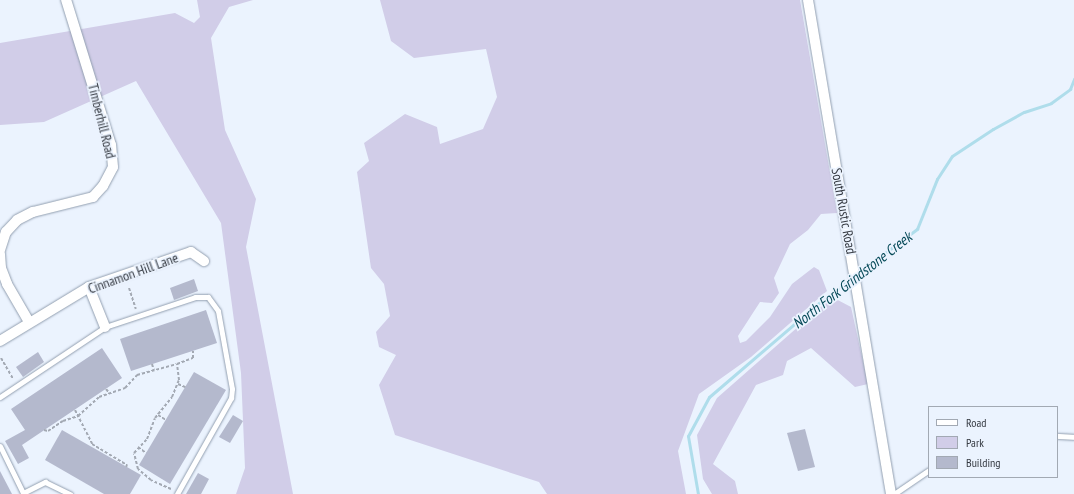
<!DOCTYPE html>
<html>
<head>
<meta charset="utf-8">
<style>
	body { margin:0 }
	#map { position:relative; width:1074px; height:494px; overflow:hidden; background:#ebf3fe; font-family:"PT Sans Narrow",sans-serif }
	div>[style] { position:absolute }
	.green>* { inset:0; background:#d1cde8 }
	.stream>* { height:3px; margin:-1.5px; padding:0 1.5px; transform-origin:1.5px; border-radius:1.5px; background:#afddeb }
	.building>* { inset:0; background:#b4b9cd }
	.path>* { height:2px; margin-top:-1px; transform-origin:0; background:repeating-linear-gradient(90deg,#a3a9b3 0 3px,transparent 0 5px) }
	.roads { filter:drop-shadow(0 0 1px #929fb0) drop-shadow(0 0 1px #929fb0) }
	.service>* { height:5px; margin:-2.5px; padding:0 2.5px; transform-origin:2.5px; border-radius:2.5px; background:#fff }
	.minor>* { height:10px; margin:-5px; padding:0 5px; transform-origin:5px; border-radius:5px; background:#fff }
	span { translate:-50% -50%; white-space:nowrap; text-align:center; line-height:1.15; -webkit-text-stroke:3.5px #ebf3fe; paint-order:stroke }
	.street-label { font-size:14px; color:#353a42 }
	.water-label { font-size:15px; color:#054958; font-style:italic }
	.legend { position:absolute; left:928px; top:406px; width:130px; height:72px; box-sizing:border-box; background:#ebf3fe; border:1px solid #a2a9b3; margin:0; padding:5px 7px; list-style:none; font-size:12px; color:#353a42 }
	.legend li { display:flex; align-items:center; gap:8px; height:20px }
	.legend b { width:20px; border:1px solid #a2a9b3 }
</style>
</head>
<body>
<div id="map">
	<div class="green">
		<i style="clip-path:polygon(197px 0,253px 0,229px 7px,211px 38px,225px 130px,256px 199px,246px 247px,293px 494px,236px 494px,245px 468px,241px 373px,221px 223px,136px 81px,44px 122px,0 125px,0 43px,175px 13px,194px 23px,200px 17px)"></i>
		<i style="clip-path:polygon(380px 0,800px 0,837px 213px,821px 214px,808px 230px,790px 244px,774px 278px,779px 293px,772px 303px,760px 302px,738px 336px,740px 343px,746px 341px,770px 317px,792px 284px,814px 267px,819px 270px,827px 291px,751px 357px,699px 394px,678px 451px,686px 494px,547px 494px,539px 482px,395px 435px,379px 385px,396px 355px,379px 347px,376px 332px,390px 316px,384px 284px,371px 268px,357px 172px,369px 161px,364px 143px,405px 114px,437px 127px,440px 144px,483px 129px,497px 97px,486px 49px,414px 58px,391px 41px)"></i>
		<i style="clip-path:polygon(832px 297px,851px 307px,868px 384px,855px 387px,811px 348px,787px 361px,783px 375px,756px 385px,713px 464px,735px 481px,738px 494px,712px 494px,703px 479px,697px 435px,717px 398px)"></i>
	</div>
	<div class="stream">
		<i style="left:698px;top:494px;width:59px;rotate:-99.8deg"></i>
		<i style="left:688px;top:436px;width:44px;rotate:-61.7deg"></i>
		<i style="left:709px;top:397px;width:149px;rotate:-40.6deg"></i>
		<i style="left:822px;top:300px;width:119px;rotate:-36.8deg"></i>
		<i style="left:917px;top:229px;width:54px;rotate:-68.2deg"></i>
		<i style="left:937px;top:179px;width:27px;rotate:-57deg"></i>
		<i style="left:952px;top:156px;width:49px;rotate:-33.4deg"></i>
		<i style="left:993px;top:129px;width:35px;rotate:-29deg"></i>
		<i style="left:1024px;top:112px;width:28px;rotate:-18deg"></i>
		<i style="left:1051px;top:103px;width:24px;rotate:-36deg"></i>
		<i style="left:1070px;top:89px;width:11px;rotate:-68deg"></i>
	</div>
	<div class="building">
		<i style="clip-path:polygon(194px 279px,198px 291px,174px 300px,170px 288px)"></i>
		<i style="clip-path:polygon(206px 310px,217px 343px,131px 371px,120px 339px)"></i>
		<i style="clip-path:polygon(102px 348px,122px 378px,22px 445px,29px 458px,18px 464px,5px 441px,25px 430px,11px 409px)"></i>
		<i style="clip-path:polygon(38px 352px,44px 362px,23px 377px,16px 367px)"></i>
		<i style="clip-path:polygon(194px 372px,226px 390px,170px 484px,139px 465px)"></i>
		<i style="clip-path:polygon(233px 415px,243px 421px,230px 443px,219px 437px)"></i>
		<i style="clip-path:polygon(805px 429px,815px 467px,798px 471px,787px 433px)"></i>
		<i style="clip-path:polygon(62px 430px,141px 475px,130px 494px,104px 494px,45px 460px)"></i>
		<i style="clip-path:polygon(0 471px,12px 494px,0 494px)"></i>
		<i style="clip-path:polygon(198px 473px,209px 479px,201px 494px,186px 494px)"></i>
	</div>
	<div class="path">
		<i style="left:129px;top:288px;width:22px;rotate:72deg"></i>
		<i style="left:1px;top:358px;width:24px;rotate:60deg"></i>
		<i style="left:152px;top:364px;width:7px;rotate:74deg"></i>
		<i style="left:178px;top:384px;width:8px;rotate:23deg"></i>
		<i style="left:106px;top:389px;width:6px;rotate:51deg"></i>
		<i style="left:75px;top:410px;width:38px;rotate:63deg"></i>
		<i style="left:92px;top:444px;width:41px;rotate:31deg"></i>
		<i style="left:127px;top:465px;width:2px;rotate:117deg"></i>
		<i style="left:158px;top:415px;width:9px;rotate:32deg"></i>
		<i style="left:44px;top:430px;width:4px;rotate:14deg"></i>
		<i style="left:48px;top:431px;width:18px;rotate:-34deg"></i>
		<i style="left:63px;top:421px;width:16px;rotate:-18deg"></i>
		<i style="left:78px;top:416px;width:28px;rotate:-42deg"></i>
		<i style="left:99px;top:397px;width:28px;rotate:-19deg"></i>
		<i style="left:125px;top:388px;width:18px;rotate:-47deg"></i>
		<i style="left:137px;top:375px;width:41px;rotate:-15.4deg"></i>
		<i style="left:138px;top:447px;width:10px;rotate:37deg"></i>
		<i style="left:171px;top:489px;width:22px;rotate:-156deg"></i>
		<i style="left:151px;top:480px;width:17px;rotate:-140deg"></i>
		<i style="left:138px;top:469px;width:16px;rotate:-104deg"></i>
		<i style="left:134px;top:453px;width:19px;rotate:-47deg"></i>
		<i style="left:147px;top:439px;width:22px;rotate:-69deg"></i>
		<i style="left:155px;top:418px;width:27px;rotate:-51deg"></i>
		<i style="left:172px;top:397px;width:18px;rotate:-68deg"></i>
		<i style="left:179px;top:380px;width:16px;rotate:-97deg"></i>
		<i style="left:177px;top:364px;width:17px;rotate:-21deg"></i>
		<i style="left:193px;top:358px;width:7px;rotate:-90deg"></i>
	</div>
	<div class="roads">
		<div class="service">
			<i style="left:0;top:397px;width:126px;rotate:-33.7deg"></i>
			<i style="left:105px;top:327px;width:95px;rotate:-18.4deg"></i>
			<i style="left:195px;top:297px;width:13px"></i>
			<i style="left:208px;top:297px;width:17px;rotate:54deg"></i>
			<i style="left:218px;top:311px;width:79px;rotate:79.8deg"></i>
			<i style="left:232px;top:389px;width:9px;rotate:96deg"></i>
			<i style="left:231px;top:398px;width:110px;rotate:119.4deg"></i>
			<i style="left:1057px;top:436px;width:17px;rotate:3deg"></i>
			<i style="left:0;top:446px;width:52px;rotate:63.9deg"></i>
			<i style="left:23px;top:493px;width:25px;rotate:-27deg"></i>
			<i style="left:45px;top:482px;width:28px;rotate:26deg"></i>
			<i style="left:894px;top:494px;width:42px;rotate:-34.4deg"></i>
		</div>
		<div class="minor">
			<i style="left:808px;top:0;width:501px;rotate:80.46deg"></i>
			<i style="left:0;top:250px;width:19px;rotate:-72deg"></i>
			<i style="left:6px;top:232px;width:16px;rotate:-47deg"></i>
			<i style="left:17px;top:220px;width:18px;rotate:-27deg"></i>
			<i style="left:33px;top:212px;width:62px;rotate:-14deg"></i>
			<i style="left:93px;top:197px;width:15px;rotate:-48deg"></i>
			<i style="left:103px;top:186px;width:21px;rotate:-62deg"></i>
			<i style="left:113px;top:167px;width:22px;rotate:-95deg"></i>
			<i style="left:111px;top:145px;width:152px;rotate:-107.2deg"></i>
			<i style="left:0;top:254px;width:14px;rotate:86deg"></i>
			<i style="left:1px;top:268px;width:17px;rotate:69deg"></i>
			<i style="left:7px;top:284px;width:44px;rotate:59.9deg"></i>
			<i style="left:89px;top:287px;width:43px;rotate:68.2deg"></i>
			<i style="left:0;top:341px;width:104px;rotate:-31.2deg"></i>
			<i style="left:89px;top:287px;width:108px;rotate:-18.9deg"></i>
			<i style="left:191px;top:252px;width:16px;rotate:35deg"></i>
		</div>
	</div>
	<div class="street-label">
		<span style="left:102px;top:121px;rotate:76deg">Timberhill Road</span>
		<span style="left:844px;top:211px;rotate:80deg">South Rustic Road</span>
		<span style="left:133px;top:273px;rotate:-20deg">Cinnamon Hill Lane</span>
	</div>
	<div class="water-label">
		<span style="left:852px;top:280px;rotate:-38deg">North Fork Grindstone Creek</span>
	</div>
	<ul class="legend">
	<li><b style="height:5px;background:#fff"></b>Road</li>
	<li><b style="height:11px;background:#d1cde8"></b>Park</li>
	<li><b style="height:11px;background:#b4b9cd"></b>Building</li>
	</ul>
</div>
</body>
</html>
